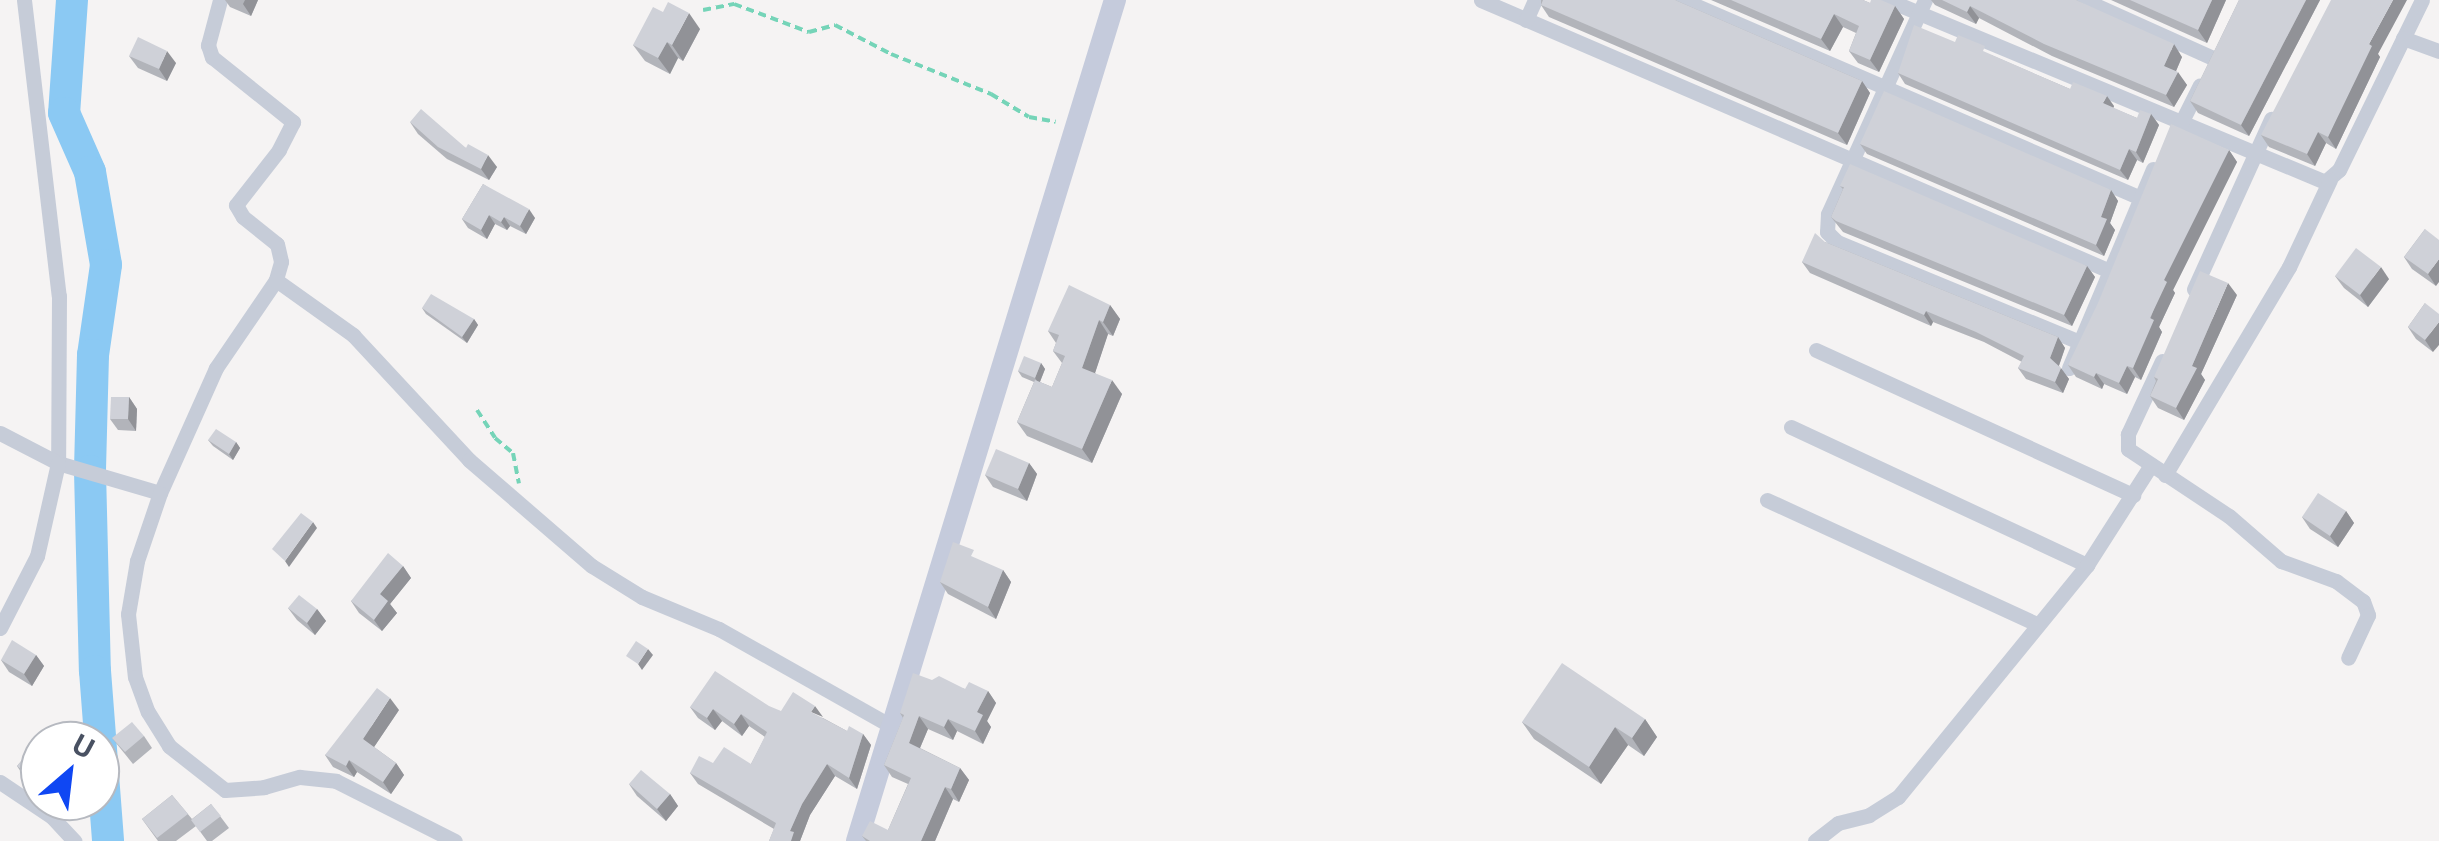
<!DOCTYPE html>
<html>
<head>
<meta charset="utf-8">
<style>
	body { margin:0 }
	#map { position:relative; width:2439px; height:841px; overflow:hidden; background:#f5f3f3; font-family:"Public Sans",sans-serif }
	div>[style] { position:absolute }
	.river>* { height:32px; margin:-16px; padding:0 16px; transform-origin:16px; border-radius:16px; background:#8bc9f3 }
	.path>* { height:4px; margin-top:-2px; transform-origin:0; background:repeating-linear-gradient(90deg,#75d4b8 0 8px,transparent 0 13px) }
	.street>* { height:15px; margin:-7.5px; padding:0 7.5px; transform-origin:7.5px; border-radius:7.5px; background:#c6ccd8 }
	.secondary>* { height:22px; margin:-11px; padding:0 11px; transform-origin:11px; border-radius:11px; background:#c5cbdc }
	.wall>* { inset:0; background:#b2b4ba }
	.shaded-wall>* { inset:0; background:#919297 }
	.building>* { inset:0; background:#cfd1d8 }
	span { translate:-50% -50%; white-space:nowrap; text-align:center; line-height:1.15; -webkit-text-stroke:10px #fff; paint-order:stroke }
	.north { position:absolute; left:20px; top:721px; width:100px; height:100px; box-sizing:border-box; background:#fff; border:2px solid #b6b9c0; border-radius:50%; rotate:28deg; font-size:28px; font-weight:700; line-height:40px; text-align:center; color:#495162 }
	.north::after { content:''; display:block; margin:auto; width:35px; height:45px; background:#0f47f3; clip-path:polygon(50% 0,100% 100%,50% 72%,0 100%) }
</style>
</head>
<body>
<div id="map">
	<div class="river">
		<i style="left:72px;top:0;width:113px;rotate:94deg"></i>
		<i style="left:64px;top:113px;width:64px;rotate:66.2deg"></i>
		<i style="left:90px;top:172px;width:94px;rotate:80.2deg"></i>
		<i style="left:106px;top:265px;width:91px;rotate:98.2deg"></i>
		<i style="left:93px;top:355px;width:116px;rotate:91.5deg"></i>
		<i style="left:90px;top:471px;width:200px;rotate:88.6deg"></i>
		<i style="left:95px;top:671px;width:170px;rotate:85.6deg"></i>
	</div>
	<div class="path">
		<i style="left:703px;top:10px;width:32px;rotate:-11deg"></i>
		<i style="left:734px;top:4px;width:80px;rotate:20.5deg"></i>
		<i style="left:809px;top:32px;width:27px;rotate:-15deg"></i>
		<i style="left:835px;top:25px;width:63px;rotate:27.4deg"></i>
		<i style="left:891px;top:54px;width:108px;rotate:21.8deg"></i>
		<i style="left:991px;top:94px;width:44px;rotate:31.2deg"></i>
		<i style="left:1029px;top:117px;width:27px;rotate:10deg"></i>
		<i style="left:477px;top:410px;width:33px;rotate:57deg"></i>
		<i style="left:495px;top:438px;width:23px;rotate:40deg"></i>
		<i style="left:513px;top:453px;width:31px;rotate:79deg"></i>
	</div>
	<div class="street">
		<i style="left:24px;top:0;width:298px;rotate:83.3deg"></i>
		<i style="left:59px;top:296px;width:167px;rotate:90.3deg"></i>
		<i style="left:58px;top:463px;width:106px;rotate:16.4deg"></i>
		<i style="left:220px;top:0;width:47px;rotate:104.9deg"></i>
		<i style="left:208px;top:45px;width:13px;rotate:72deg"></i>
		<i style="left:212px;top:57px;width:104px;rotate:38.7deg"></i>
		<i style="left:293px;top:122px;width:31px;rotate:117deg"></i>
		<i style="left:279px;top:150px;width:70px;rotate:128deg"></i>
		<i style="left:236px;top:205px;width:14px;rotate:60deg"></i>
		<i style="left:243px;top:217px;width:43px;rotate:38.5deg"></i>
		<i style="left:277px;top:244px;width:18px;rotate:77deg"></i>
		<i style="left:281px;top:262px;width:19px;rotate:106deg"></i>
		<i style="left:276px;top:280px;width:107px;rotate:124.3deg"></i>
		<i style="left:216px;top:368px;width:137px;rotate:114.1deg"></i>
		<i style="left:160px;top:493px;width:72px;rotate:108.7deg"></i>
		<i style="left:137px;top:561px;width:54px;rotate:99.6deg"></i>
		<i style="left:128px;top:614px;width:63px;rotate:83.7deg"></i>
		<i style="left:135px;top:677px;width:37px;rotate:70deg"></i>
		<i style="left:148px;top:712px;width:40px;rotate:58deg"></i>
		<i style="left:169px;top:746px;width:71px;rotate:38.2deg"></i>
		<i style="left:225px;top:790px;width:39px;rotate:-4deg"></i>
		<i style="left:264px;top:787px;width:37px;rotate:-16deg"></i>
		<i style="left:300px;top:777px;width:36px;rotate:6deg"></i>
		<i style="left:336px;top:781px;width:133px;rotate:26.8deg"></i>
		<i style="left:1481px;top:0;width:685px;rotate:23.31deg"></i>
		<i style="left:1683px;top:0;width:499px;rotate:23.4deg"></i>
		<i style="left:1888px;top:0;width:473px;rotate:22.6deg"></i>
		<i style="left:2325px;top:182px;width:18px;rotate:-41deg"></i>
		<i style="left:2339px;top:170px;width:189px;rotate:-64deg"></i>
		<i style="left:1925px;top:0;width:235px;rotate:114.4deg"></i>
		<i style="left:1828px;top:214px;width:18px;rotate:93deg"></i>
		<i style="left:1827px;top:232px;width:14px;rotate:45deg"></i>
		<i style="left:1837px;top:242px;width:263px;rotate:22.4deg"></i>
		<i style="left:2084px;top:0;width:141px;rotate:24.2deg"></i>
		<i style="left:1526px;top:20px;width:22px;rotate:-66deg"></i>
		<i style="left:2403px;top:38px;width:38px;rotate:20deg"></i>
		<i style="left:2181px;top:123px;width:42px;rotate:-63.4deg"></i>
		<i style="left:276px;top:280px;width:95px;rotate:35.5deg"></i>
		<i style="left:353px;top:335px;width:171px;rotate:47.1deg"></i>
		<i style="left:469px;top:460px;width:162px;rotate:40.8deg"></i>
		<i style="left:592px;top:566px;width:59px;rotate:31.8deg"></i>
		<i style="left:642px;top:597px;width:83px;rotate:22.6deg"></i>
		<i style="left:719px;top:629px;width:197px;rotate:29.4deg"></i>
		<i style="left:2194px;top:289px;width:187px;rotate:-65.6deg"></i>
		<i style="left:1816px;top:350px;width:349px;rotate:24.6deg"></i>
		<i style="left:2162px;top:361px;width:81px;rotate:115deg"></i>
		<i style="left:2128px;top:434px;width:15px;rotate:90deg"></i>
		<i style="left:2128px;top:449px;width:121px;rotate:33.6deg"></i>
		<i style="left:2229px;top:516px;width:69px;rotate:40.9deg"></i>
		<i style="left:2281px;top:561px;width:59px;rotate:20deg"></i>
		<i style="left:2336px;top:581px;width:34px;rotate:37deg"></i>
		<i style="left:2363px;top:601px;width:15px;rotate:70deg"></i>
		<i style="left:2368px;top:615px;width:47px;rotate:114.9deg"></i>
		<i style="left:2069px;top:368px;width:216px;rotate:-67.1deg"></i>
		<i style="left:1791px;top:427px;width:327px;rotate:25deg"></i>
		<i style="left:0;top:433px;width:65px;rotate:27.3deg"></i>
		<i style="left:58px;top:463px;width:95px;rotate:102.7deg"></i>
		<i style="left:37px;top:556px;width:81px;rotate:117.2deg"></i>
		<i style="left:2165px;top:475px;width:242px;rotate:-59.2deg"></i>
		<i style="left:2289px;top:267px;width:96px;rotate:-64.8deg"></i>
		<i style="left:1767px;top:500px;width:297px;rotate:24.7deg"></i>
		<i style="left:0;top:782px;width:63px;rotate:33.9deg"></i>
		<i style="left:52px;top:817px;width:33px;rotate:47deg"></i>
		<i style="left:1815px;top:841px;width:29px;rotate:-38deg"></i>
		<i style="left:1838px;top:823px;width:32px;rotate:-14deg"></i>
		<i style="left:1869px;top:815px;width:34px;rotate:-32deg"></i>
		<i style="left:1898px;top:797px;width:299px;rotate:-50.8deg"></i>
		<i style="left:2087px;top:565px;width:119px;rotate:-57.4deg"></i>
	</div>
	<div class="secondary">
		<i style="left:857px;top:841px;width:880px;rotate:-72.95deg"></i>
	</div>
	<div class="wall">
		<i style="clip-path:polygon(225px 0,258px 0,251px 16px,230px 7px)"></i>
		<i style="clip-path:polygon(1541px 0,1675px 0,1862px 81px,1870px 93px,1847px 145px,1549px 17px,1541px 5px)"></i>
		<i style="clip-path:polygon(1711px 0,1863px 0,1870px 3px,1895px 6px,1904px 19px,1879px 72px,1858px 63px,1849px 51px,1856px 33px,1843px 27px,1830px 51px)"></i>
		<i style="clip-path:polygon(1931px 0,2076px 0,2182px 57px,2176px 71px,2187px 85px,2174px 107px,2052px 56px,1979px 18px,1976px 24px,1935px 5px)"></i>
		<i style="clip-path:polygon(2111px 0,2226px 0,2207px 43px)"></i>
		<i style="clip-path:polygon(2239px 0,2320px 0,2249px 136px,2198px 113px,2190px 101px)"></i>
		<i style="clip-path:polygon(700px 29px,683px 61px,678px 58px,670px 74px,645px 61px,633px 45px)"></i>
		<i style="clip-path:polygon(2378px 54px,2380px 57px,2336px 149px,2326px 143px,2315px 166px,2269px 147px,2261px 135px)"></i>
		<i style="clip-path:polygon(1991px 55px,2070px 89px,2114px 106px,2113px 108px,2137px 118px,2151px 114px,2159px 125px,2143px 163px,2137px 160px,2128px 180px,1905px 84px,1898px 73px)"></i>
		<i style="clip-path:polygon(129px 56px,176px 63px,167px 81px,138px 68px)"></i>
		<i style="clip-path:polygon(410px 122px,466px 148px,497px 167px,489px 180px,447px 159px,418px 134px)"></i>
		<i style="clip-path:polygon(1860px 144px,2111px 190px,2118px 201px,2110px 223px,2115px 230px,2104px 256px,1867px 154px)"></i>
		<i style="clip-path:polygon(2229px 150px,2237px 162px,2173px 290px,2175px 293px,2159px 327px,2162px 332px,2141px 380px,2135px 377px,2127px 394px,2104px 384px,2102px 389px,2076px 377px,2068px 365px)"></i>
		<i style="clip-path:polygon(483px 184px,535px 218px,526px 234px,510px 226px,507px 230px,495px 224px,487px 239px,468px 228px,462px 219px)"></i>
		<i style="clip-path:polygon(1840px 186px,2087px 266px,2095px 277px,2072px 326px,1843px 232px,1831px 217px,1843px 189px)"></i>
		<i style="clip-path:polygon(2425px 229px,2436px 286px,2412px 269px,2404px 257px)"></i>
		<i style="clip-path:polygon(1825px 242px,2058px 337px,2065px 348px,2059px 366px,2069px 379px,2063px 393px,2026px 379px,2018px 368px,2022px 362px,1984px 342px,1933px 322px,1931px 326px,1810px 273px,1802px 262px)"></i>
		<i style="clip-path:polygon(2335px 276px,2389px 279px,2368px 307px,2344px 288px)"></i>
		<i style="clip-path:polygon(2237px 295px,2201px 374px,2205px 380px,2184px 420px,2158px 408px,2150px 396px,2156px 381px,2154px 377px)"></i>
		<i style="clip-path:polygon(2425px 303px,2433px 352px,2416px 339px,2408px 327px)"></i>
		<i style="clip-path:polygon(1110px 305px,1120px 319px,1113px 336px,1108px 334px,1095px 373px,1122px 394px,1092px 463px,1027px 436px,1017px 422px,1034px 382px,1022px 377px,1018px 371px,1041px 363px,1045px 369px,1040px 382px,1052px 387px,1062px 363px,1053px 351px,1056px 343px,1048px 331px)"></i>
		<i style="clip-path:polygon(422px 308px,474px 319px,478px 325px,467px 343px,426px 314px)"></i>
		<i style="clip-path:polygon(129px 397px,137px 409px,136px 431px,118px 430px,110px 419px)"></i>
		<i style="clip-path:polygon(208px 440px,236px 442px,240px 448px,233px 460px,213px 446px)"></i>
		<i style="clip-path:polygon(1029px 463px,1037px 474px,1027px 501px,993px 487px,985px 475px)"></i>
		<i style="clip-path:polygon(2346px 511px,2354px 523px,2338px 547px,2310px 529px,2302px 517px)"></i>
		<i style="clip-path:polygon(403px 566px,411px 578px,390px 604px,397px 613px,382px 631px,359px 613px,351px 601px)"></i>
		<i style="clip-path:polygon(1003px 570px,1011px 582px,996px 619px,948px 594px,940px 582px)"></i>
		<i style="clip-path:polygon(288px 608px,317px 609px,326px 621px,315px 635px,297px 620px)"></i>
		<i style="clip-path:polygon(36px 655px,44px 666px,32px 686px,9px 672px,1px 660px)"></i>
		<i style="clip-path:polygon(932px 680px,965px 689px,988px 691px,996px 703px,987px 721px,991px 727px,983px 744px,957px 731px,953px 740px,928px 729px,920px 748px,960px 768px,969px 780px,959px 802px,953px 799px,935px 841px,866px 841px,862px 836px,888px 830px,908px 784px,892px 777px,884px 765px,903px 718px,900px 713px)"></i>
		<i style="clip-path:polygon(690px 707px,781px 711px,823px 718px,847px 731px,863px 734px,871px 745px,857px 789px,835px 776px,810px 815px,800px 841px,769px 841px,774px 829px,698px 784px,690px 773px,713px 763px,751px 764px,765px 737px,749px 726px,742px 736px,722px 721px,715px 730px,698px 718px)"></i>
		<i style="clip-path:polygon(399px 710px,374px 747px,396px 763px,404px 775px,391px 794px,357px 772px,354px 777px,333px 767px,325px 755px)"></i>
		<i style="clip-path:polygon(1645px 719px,1657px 737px,1644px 756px,1628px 745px,1601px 784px,1534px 739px,1522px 722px)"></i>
		<i style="clip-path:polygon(144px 736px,152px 748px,133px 764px,112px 738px)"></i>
		<i style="clip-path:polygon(34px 746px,39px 789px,25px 778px,17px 766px)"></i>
		<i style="clip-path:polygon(629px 784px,670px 794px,678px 806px,666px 821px,637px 796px)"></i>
		<i style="clip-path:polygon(172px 795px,192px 819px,211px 804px,229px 828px,212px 841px,207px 841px,196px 826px,176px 841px,158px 841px,142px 819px)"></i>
	</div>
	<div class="shaded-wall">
		<i style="clip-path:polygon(245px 0,258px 0,251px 16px,243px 4px)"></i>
		<i style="clip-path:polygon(2212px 0,2226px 0,2207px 43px,2198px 30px)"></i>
		<i style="clip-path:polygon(2306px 0,2320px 0,2249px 136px,2241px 125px)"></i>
		<i style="clip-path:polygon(2393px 0,2407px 0,2378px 54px,2380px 57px,2336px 149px,2328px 137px,2369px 44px)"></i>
		<i style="clip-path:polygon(1895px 6px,1904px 19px,1879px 72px,1870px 60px)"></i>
		<i style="clip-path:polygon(1970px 6px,1979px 18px,1976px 24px,1967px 12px)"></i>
		<i style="clip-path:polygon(689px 13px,700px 29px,683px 61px,672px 45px)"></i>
		<i style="clip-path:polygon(1834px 14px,1843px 27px,1830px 51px,1821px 39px)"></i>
		<i style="clip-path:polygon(667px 42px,678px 58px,670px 74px,658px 58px)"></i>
		<i style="clip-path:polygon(2174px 44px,2182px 57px,2173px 78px,2164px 66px)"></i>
		<i style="clip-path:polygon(167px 51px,176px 63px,167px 81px,159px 69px)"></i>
		<i style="clip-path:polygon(2178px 72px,2187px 85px,2174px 107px,2166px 95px)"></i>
		<i style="clip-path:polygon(1862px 81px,1870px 93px,1847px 145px,1838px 133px)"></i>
		<i style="clip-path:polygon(2107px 96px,2114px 106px,2111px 114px,2103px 103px)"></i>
		<i style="clip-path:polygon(2151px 114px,2159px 125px,2143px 163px,2136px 152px)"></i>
		<i style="clip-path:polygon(2318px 132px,2326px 143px,2315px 166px,2307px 154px)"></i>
		<i style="clip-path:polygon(2129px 149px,2137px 160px,2128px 180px,2120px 170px)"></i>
		<i style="clip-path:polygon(2229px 150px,2237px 162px,2173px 290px,2175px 293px,2159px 327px,2162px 332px,2141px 380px,2133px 368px,2164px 280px)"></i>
		<i style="clip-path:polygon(488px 155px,497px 167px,489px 180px,481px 169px)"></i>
		<i style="clip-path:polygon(2111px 190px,2118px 201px,2110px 223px,2115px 230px,2104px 256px,2096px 245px,2101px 217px)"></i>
		<i style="clip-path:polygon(529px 209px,535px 218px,526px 234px,520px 226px)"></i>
		<i style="clip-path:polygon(489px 215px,495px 224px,487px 239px,481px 230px)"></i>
		<i style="clip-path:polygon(504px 217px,510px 226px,507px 230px,501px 222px)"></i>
		<i style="clip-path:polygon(2439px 259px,2439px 282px,2436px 286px,2428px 274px)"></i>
		<i style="clip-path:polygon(2087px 266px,2095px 277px,2072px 326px,2064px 315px)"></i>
		<i style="clip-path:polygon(2381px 267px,2389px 279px,2368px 307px,2360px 295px)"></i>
		<i style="clip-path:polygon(2228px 283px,2237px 295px,2201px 374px,2205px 380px,2184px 420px,2176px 408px,2192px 366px)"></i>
		<i style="clip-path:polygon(1110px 305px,1120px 319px,1113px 336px,1103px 322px)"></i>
		<i style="clip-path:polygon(1926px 311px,1933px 322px,1931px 326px,1924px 315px)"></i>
		<i style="clip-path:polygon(474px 319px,478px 325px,467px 343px,462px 337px)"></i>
		<i style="clip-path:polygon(1099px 320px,1108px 334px,1092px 382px,1082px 368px)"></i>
		<i style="clip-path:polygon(2439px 322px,2439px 345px,2433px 352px,2425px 340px)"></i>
		<i style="clip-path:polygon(2058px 337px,2065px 348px,2058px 368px,2050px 358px)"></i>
		<i style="clip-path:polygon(1041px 363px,1045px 369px,1039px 384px,1035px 378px)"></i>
		<i style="clip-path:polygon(2127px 366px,2135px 377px,2127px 394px,2119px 383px)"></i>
		<i style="clip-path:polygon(2061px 368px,2069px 379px,2063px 393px,2055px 382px)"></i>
		<i style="clip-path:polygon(2096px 373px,2104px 384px,2102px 389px,2094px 377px)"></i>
		<i style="clip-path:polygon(1112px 380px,1122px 394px,1092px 463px,1082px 449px)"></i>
		<i style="clip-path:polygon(129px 397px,137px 409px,136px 431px,128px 419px)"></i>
		<i style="clip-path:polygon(236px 442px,240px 448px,233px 460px,229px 454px)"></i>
		<i style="clip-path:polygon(1029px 463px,1037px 474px,1027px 501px,1018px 489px)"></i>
		<i style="clip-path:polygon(2346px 511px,2354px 523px,2338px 547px,2330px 536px)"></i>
		<i style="clip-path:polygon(313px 522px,317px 528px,289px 567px,285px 561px)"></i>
		<i style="clip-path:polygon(403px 566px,411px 578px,390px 604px,397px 613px,382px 631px,374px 620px,380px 594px)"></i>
		<i style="clip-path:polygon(1003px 570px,1011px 582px,996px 619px,988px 607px)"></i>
		<i style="clip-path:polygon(317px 609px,326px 621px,315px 635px,307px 623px)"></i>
		<i style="clip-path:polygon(648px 649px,653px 655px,642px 670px,638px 664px)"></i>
		<i style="clip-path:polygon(36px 655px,44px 666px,32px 686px,24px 674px)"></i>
		<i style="clip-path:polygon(988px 691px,996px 703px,987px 721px,991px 727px,983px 744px,975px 731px,977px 712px)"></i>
		<i style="clip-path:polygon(390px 698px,399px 710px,372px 750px,363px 739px)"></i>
		<i style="clip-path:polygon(815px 706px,823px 717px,811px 712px)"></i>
		<i style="clip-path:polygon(713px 709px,722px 721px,715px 730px,707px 718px)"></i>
		<i style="clip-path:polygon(741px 714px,749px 726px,742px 736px,734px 724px)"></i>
		<i style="clip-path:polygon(919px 716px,928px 729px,917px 755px,909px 743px)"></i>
		<i style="clip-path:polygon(948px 719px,957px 731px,953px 740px,944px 727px)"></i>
		<i style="clip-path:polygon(1645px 719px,1657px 737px,1644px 756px,1632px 738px)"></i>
		<i style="clip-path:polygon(1615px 727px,1628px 745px,1601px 784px,1589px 767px)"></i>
		<i style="clip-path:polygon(863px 734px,871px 745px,857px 789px,849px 778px)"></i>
		<i style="clip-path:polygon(349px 760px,357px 772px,354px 777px,346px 766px)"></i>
		<i style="clip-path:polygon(396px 763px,404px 775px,391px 794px,383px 782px)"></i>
		<i style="clip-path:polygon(827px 764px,835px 776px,810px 815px,800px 841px,791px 841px,790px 831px,802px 804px)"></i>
		<i style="clip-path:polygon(40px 766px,40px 788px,39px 789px,31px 777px)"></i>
		<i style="clip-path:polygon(960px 768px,969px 780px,959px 802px,951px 789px)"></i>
		<i style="clip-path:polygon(945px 787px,953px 799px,935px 841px,921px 841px)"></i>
		<i style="clip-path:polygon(670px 794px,678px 806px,666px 821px,657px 809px)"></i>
	</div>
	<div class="building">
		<i style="clip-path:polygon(1543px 0,1675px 0,1862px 81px,1838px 133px,1541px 5px)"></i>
		<i style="clip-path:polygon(1731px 0,1863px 0,1870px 3px,1871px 0,1881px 0,1895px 6px,1870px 60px,1849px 51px,1859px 26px,1834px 14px,1821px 39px)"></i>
		<i style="clip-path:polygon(1942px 0,2076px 0,2174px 44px,2164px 66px,2178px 72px,2166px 95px,2044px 44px,1970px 6px,1967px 12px)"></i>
		<i style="clip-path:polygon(2130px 0,2212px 0,2198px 30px)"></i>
		<i style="clip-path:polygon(2239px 0,2306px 0,2241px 125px,2190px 101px)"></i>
		<i style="clip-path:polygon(2331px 0,2393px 0,2369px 44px,2372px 46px,2328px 137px,2318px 132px,2307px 154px,2261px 135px)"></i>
		<i style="clip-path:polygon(668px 2px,689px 13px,672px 45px,667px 42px,658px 58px,633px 45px,653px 7px,663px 12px)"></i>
		<i style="clip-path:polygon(1914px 25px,1955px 42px,1958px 35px,1985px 46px,1983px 51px,2070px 89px,2073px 82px,2107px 96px,2103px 103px,2137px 118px,2140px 110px,2151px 114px,2136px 152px,2129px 149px,2120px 170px,1898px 73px)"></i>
		<i style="clip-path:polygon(138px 37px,167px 51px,159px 69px,129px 56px)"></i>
		<i style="clip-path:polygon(1884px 91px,2111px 190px,2101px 217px,2107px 219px,2096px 245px,1860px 144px)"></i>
		<i style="clip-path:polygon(421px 109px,466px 148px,468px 144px,488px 155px,481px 169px,438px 147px,410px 122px)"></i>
		<i style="clip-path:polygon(2171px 124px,2229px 150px,2164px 280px,2167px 282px,2150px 318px,2154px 320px,2133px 368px,2127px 366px,2119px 383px,2096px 373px,2094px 377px,2068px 365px,2098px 303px)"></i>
		<i style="clip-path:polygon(1850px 164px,2087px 266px,2064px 315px,1836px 221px,1831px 217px,1844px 187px,1840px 186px)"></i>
		<i style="clip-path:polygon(483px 184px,529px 209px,520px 226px,504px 217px,501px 222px,489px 215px,481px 230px,462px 219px)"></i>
		<i style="clip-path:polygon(2425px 229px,2439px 240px,2439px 259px,2428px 274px,2404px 257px)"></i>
		<i style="clip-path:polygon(1815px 233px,1825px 242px,2058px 337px,2050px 358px,2061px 368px,2055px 382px,2018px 368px,2024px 356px,1976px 332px,1926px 311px,1924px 315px,1802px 262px)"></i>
		<i style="clip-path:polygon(2356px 248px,2381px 267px,2360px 295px,2335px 276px)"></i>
		<i style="clip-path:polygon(2200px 271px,2228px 283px,2192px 366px,2197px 368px,2176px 408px,2150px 396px,2158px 379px,2154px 377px)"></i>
		<i style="clip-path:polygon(1069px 285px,1110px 305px,1103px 322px,1099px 320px,1082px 368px,1112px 380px,1082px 449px,1017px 422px,1035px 380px,1052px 387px,1065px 356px,1053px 351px,1059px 335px,1048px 331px)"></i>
		<i style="clip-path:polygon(431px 294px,474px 319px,462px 337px,422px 308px)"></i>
		<i style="clip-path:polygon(2425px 303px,2439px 314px,2439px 322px,2425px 340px,2408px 327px)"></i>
		<i style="clip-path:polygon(1024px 356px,1041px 363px,1035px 378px,1018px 371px)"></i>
		<i style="clip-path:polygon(111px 397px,129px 397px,128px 419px,110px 419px)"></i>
		<i style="clip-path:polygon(216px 429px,236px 442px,229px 454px,208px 440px)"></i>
		<i style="clip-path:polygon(996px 449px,1029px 463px,1018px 489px,985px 475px)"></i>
		<i style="clip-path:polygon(2318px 493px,2346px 511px,2330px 536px,2302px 517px)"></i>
		<i style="clip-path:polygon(301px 513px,313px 522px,285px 561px,272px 549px)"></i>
		<i style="clip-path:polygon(953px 542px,974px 550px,971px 556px,1003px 570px,988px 607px,940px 582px)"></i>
		<i style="clip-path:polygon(388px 553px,403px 566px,380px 594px,388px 601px,374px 620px,351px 601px)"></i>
		<i style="clip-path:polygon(299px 595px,317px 609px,307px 623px,288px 608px)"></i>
		<i style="clip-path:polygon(12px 640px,36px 655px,24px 674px,1px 660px)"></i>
		<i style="clip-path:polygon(636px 641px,648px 649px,638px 664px,626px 656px)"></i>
		<i style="clip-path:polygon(1562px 663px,1645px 719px,1632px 738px,1615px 727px,1589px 767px,1522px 722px)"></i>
		<i style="clip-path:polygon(715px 671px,769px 706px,781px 711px,793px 692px,815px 706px,811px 712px,847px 731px,849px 726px,863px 734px,849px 778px,827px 764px,802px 804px,790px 831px,794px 832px,791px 841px,769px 841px,776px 823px,690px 773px,699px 756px,713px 763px,724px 747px,751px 764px,767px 732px,741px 714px,734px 724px,713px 709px,707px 718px,690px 707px)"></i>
		<i style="clip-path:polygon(913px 673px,932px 680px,939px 676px,965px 689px,969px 682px,988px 691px,977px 712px,983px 715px,975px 731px,948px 719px,944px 727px,919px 716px,909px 743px,960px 768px,951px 789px,945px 787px,921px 841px,870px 841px,862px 836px,870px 821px,888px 830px,911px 778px,884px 765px,904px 715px,900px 713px)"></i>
		<i style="clip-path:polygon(377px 688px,390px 698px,363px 739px,396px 763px,383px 782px,349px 760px,346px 766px,325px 755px)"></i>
		<i style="clip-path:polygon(132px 722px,144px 736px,125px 752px,112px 738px)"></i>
		<i style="clip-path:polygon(34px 746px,40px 751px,40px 766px,31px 777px,17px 766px)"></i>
		<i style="clip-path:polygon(641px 770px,670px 794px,657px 809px,629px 784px)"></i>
		<i style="clip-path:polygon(172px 795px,188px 814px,157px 838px,142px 819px)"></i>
		<i style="clip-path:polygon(211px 804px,221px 816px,200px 832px,191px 820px)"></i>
	</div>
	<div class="north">U</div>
</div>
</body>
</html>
